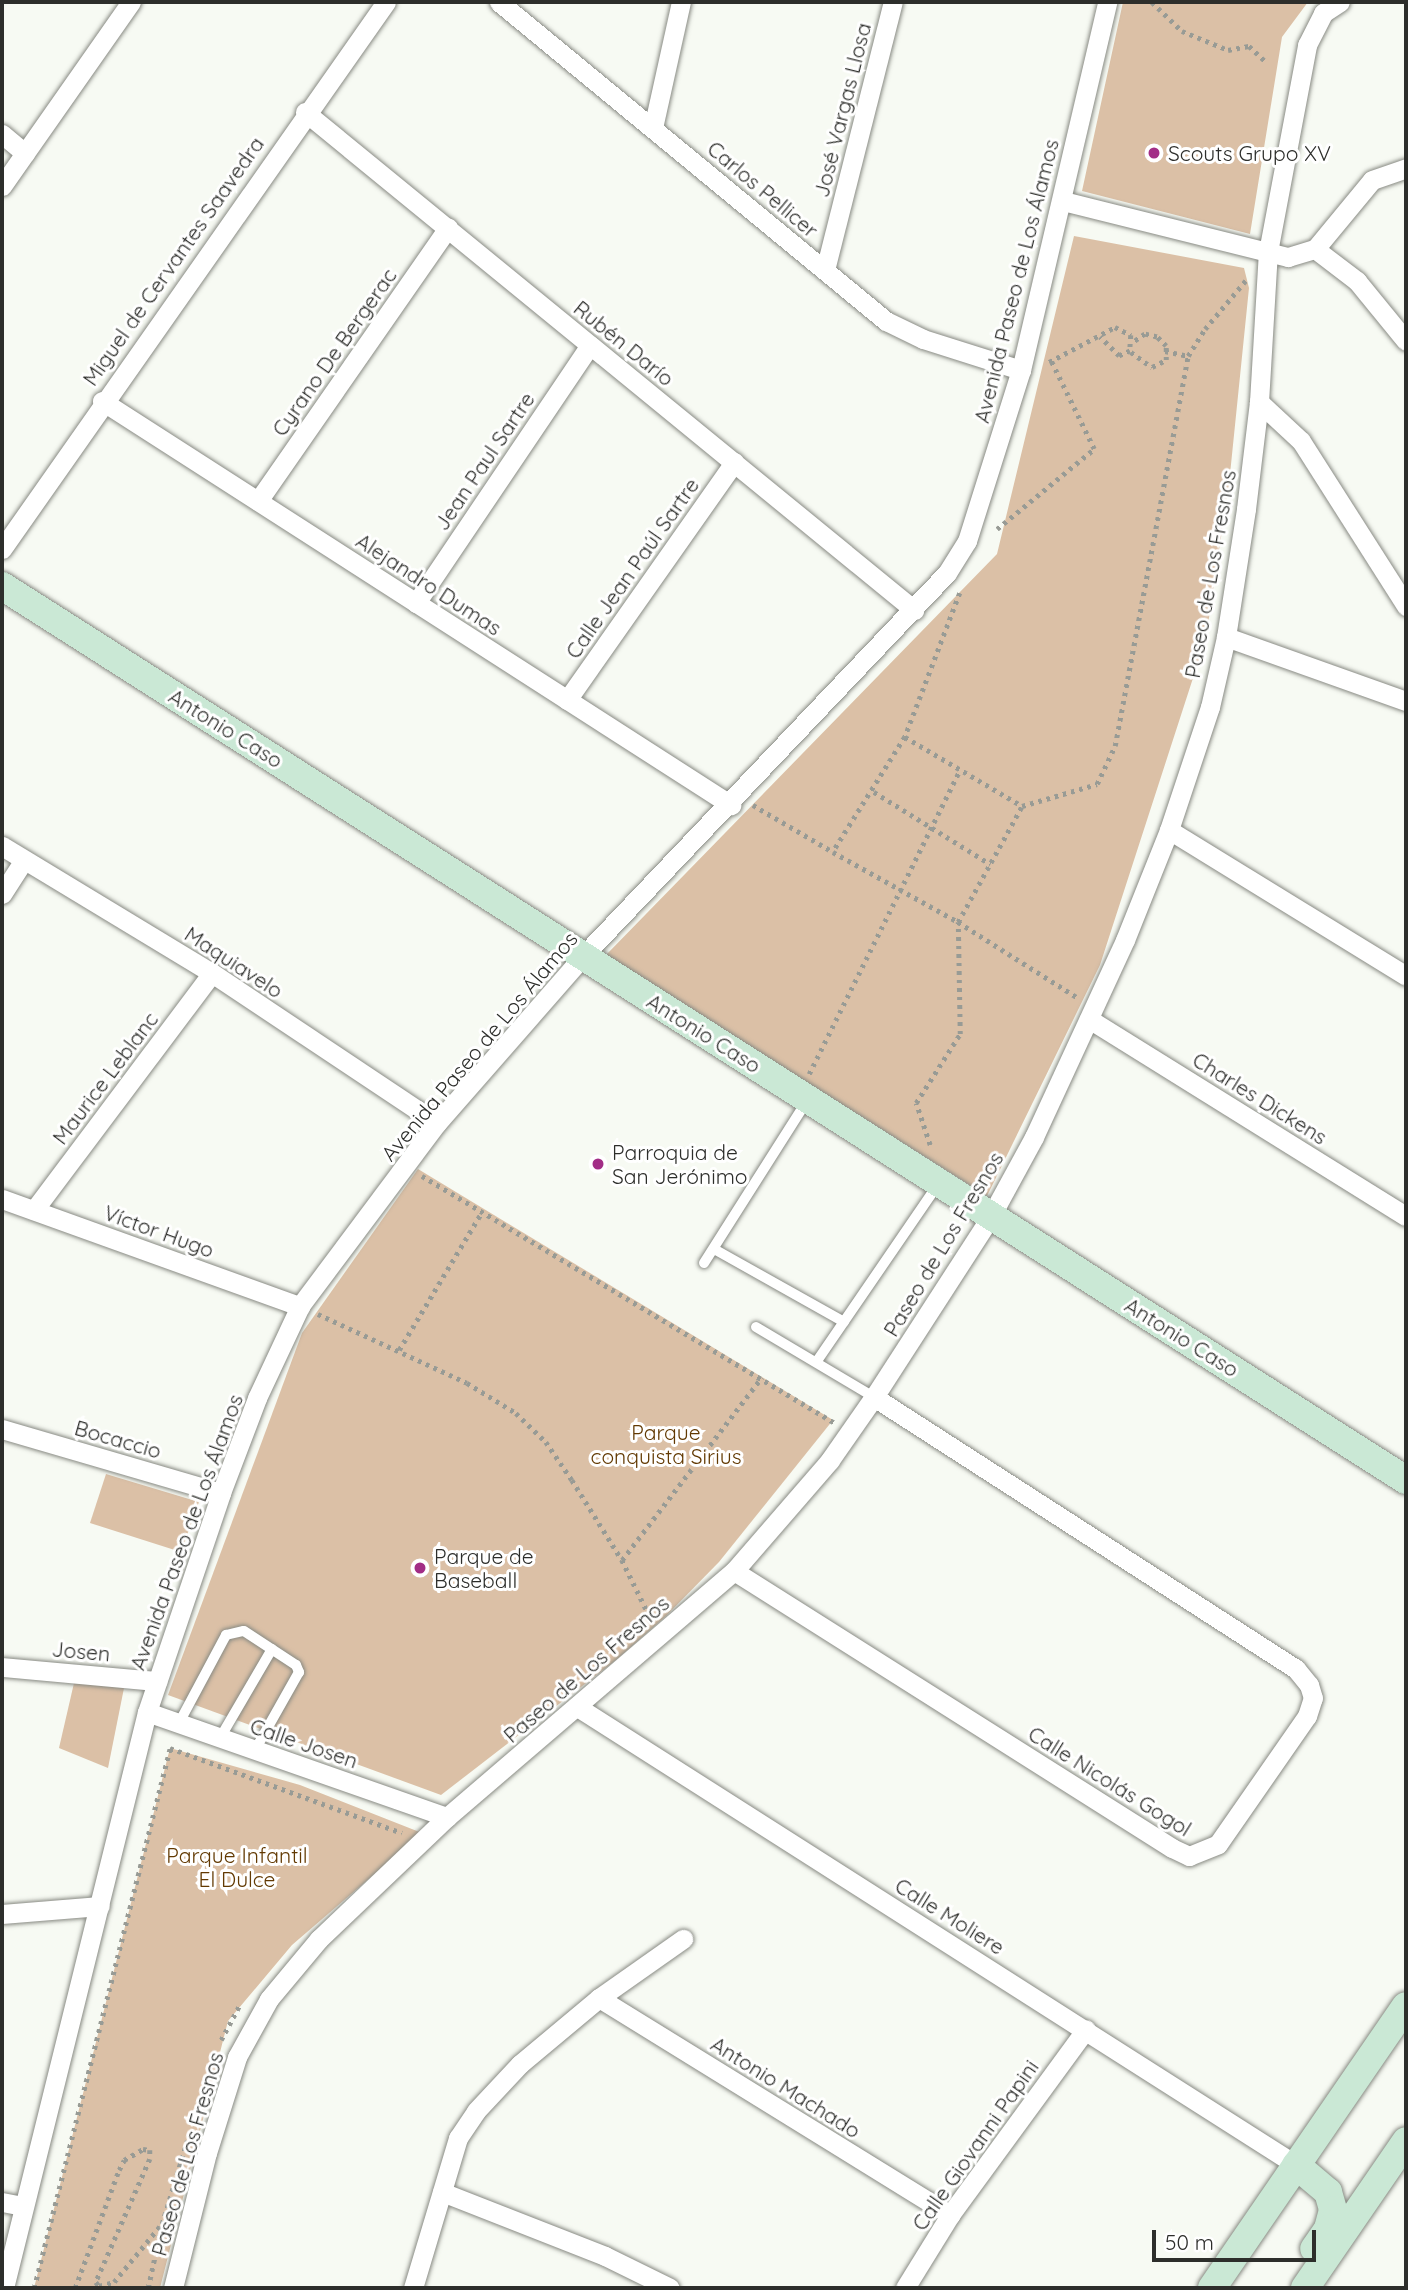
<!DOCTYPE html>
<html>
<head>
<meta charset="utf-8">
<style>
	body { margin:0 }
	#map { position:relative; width:1408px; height:2290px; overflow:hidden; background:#f7faf3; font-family:Quicksand,sans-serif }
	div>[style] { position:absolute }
	.green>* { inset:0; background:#dbc0a6 }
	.path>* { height:4.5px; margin-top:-2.25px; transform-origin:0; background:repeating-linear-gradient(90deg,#989b95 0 3.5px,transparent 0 8.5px) }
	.roads { filter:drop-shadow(0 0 2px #888a83) drop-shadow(0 0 2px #888a83) }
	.lane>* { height:10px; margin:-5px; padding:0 5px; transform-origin:5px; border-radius:5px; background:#fff }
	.street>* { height:19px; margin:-9.5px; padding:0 9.5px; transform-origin:9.5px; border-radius:9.5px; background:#fff }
	.secondary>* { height:28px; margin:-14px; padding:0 14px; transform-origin:14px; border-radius:14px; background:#cae8d5 }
	.dots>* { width:19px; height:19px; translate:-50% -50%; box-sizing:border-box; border:4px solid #fff; border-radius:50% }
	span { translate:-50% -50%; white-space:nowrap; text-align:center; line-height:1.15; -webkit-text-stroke:6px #fff; paint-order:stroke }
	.street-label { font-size:21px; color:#2d2e2b }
	.poi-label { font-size:21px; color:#2d2e2b }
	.left { translate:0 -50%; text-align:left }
	.park-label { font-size:21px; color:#623902 }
	.frame { position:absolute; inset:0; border:4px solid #2d2e2b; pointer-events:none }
	.scale { position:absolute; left:1152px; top:2230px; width:164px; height:32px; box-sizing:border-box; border:4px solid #2d2e2b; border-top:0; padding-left:9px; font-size:21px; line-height:24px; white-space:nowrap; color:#2d2e2b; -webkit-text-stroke:5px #fff; paint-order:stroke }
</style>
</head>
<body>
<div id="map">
	<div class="green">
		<i style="clip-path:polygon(1123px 2px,1308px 2px,1282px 37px,1250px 234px,1082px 191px)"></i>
		<i style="clip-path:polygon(1074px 236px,1244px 268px,1249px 288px,1229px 484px,1206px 638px,1100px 965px,987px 1196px,606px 955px,997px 554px)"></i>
		<i style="clip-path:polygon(418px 1169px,833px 1420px,719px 1562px,666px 1616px,616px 1660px,441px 1795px,168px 1695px,302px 1333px)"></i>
		<i style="clip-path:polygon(106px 1474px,199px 1502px,181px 1552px,90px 1523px)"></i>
		<i style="clip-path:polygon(74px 1683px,125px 1683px,108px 1768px,59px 1748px)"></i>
		<i style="clip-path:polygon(170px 1748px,300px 1785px,422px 1833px,292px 1945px,228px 2021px,160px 2288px,34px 2288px)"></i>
	</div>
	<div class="path">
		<i style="left:1152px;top:2px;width:42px;rotate:44deg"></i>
		<i style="left:1182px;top:31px;width:50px;rotate:22.4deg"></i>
		<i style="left:1228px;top:50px;width:21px;rotate:-11deg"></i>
		<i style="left:1249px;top:46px;width:21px;rotate:43deg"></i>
		<i style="left:1165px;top:351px;width:24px;rotate:12deg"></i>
		<i style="left:1131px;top:352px;width:26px;rotate:36deg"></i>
		<i style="left:1152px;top:367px;width:16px;rotate:-27deg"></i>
		<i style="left:1166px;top:360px;width:14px;rotate:-90deg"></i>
		<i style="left:1166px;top:346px;width:13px;rotate:-135deg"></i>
		<i style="left:1157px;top:337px;width:12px;rotate:-166deg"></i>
		<i style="left:1145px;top:334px;width:16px;rotate:145deg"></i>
		<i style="left:1049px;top:362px;width:75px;rotate:-27.9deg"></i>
		<i style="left:1115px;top:327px;width:18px;rotate:27deg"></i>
		<i style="left:1131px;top:335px;width:16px;rotate:94deg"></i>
		<i style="left:1130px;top:351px;width:12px;rotate:156deg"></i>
		<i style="left:1119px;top:356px;width:27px;rotate:-135deg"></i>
		<i style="left:997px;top:529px;width:126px;rotate:-39.5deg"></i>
		<i style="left:1094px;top:449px;width:98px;rotate:-116deg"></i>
		<i style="left:960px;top:593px;width:154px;rotate:110.9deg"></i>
		<i style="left:905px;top:737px;width:136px;rotate:122.1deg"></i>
		<i style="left:833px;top:852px;width:143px;rotate:29.2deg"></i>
		<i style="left:958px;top:922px;width:132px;rotate:-61.1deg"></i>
		<i style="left:905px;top:737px;width:136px;rotate:30.5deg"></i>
		<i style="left:1022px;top:806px;width:78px;rotate:-16.3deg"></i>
		<i style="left:1097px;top:784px;width:42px;rotate:-64.7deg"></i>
		<i style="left:1115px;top:746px;width:397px;rotate:-79.4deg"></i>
		<i style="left:1188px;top:356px;width:32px;rotate:-58deg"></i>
		<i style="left:1205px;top:329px;width:64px;rotate:-50.1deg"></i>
		<i style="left:874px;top:792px;width:137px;rotate:31.8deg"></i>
		<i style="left:753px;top:805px;width:93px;rotate:30.4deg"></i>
		<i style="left:809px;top:1074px;width:339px;rotate:-63.6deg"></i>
		<i style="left:930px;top:1145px;width:44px;rotate:-108.4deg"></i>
		<i style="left:916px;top:1103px;width:82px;rotate:-57.5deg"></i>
		<i style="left:960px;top:1034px;width:112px;rotate:-91deg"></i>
		<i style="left:958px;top:922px;width:142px;rotate:32.3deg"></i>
		<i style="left:422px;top:1176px;width:481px;rotate:30.9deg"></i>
		<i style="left:318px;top:1314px;width:164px;rotate:24.8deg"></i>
		<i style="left:467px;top:1383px;width:57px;rotate:31.5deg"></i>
		<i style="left:516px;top:1413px;width:42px;rotate:44deg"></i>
		<i style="left:546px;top:1442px;width:46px;rotate:55.6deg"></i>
		<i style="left:572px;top:1480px;width:94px;rotate:58deg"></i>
		<i style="left:622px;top:1560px;width:64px;rotate:63.8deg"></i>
		<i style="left:399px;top:1350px;width:161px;rotate:-59deg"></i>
		<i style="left:622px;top:1560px;width:230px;rotate:-52.6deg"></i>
		<i style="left:221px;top:2040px;width:40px;rotate:-62deg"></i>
		<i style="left:34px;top:2288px;width:557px;rotate:-75.86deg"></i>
		<i style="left:170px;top:1748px;width:247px;rotate:20.1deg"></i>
		<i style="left:75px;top:2288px;width:126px;rotate:-69.6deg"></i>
		<i style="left:119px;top:2170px;width:11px;rotate:-63deg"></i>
		<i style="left:124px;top:2160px;width:22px;rotate:-30deg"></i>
		<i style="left:143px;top:2149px;width:7px;rotate:8deg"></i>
		<i style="left:150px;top:2150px;width:9px;rotate:90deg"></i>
		<i style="left:150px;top:2159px;width:134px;rotate:113.7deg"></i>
		<i style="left:96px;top:2282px;width:5px;rotate:53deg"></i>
		<i style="left:99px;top:2286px;width:16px;rotate:-15deg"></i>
		<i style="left:114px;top:2282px;width:72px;rotate:-50.6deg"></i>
		<i style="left:148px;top:2288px;width:66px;rotate:-77.7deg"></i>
		<i style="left:162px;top:2224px;width:87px;rotate:-73.2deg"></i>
	</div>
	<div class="roads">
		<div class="lane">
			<i style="left:714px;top:1249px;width:149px;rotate:29.3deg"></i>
			<i style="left:704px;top:1263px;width:191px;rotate:-57.6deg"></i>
			<i style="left:756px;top:1327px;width:137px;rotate:30.7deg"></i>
			<i style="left:817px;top:1361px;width:212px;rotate:-55.6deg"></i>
			<i style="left:179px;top:1723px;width:100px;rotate:-61.9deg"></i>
			<i style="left:226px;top:1635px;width:18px;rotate:-13deg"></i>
			<i style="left:244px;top:1631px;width:62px;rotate:33.2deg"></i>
			<i style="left:296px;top:1665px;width:8px;rotate:67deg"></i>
			<i style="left:299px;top:1672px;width:90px;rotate:119.4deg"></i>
			<i style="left:220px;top:1738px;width:103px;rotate:-59.7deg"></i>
		</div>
		<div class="street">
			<i style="left:499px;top:2px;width:502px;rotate:39.5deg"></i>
			<i style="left:886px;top:321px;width:41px;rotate:25.9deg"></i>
			<i style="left:923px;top:339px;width:103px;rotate:17.6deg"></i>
			<i style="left:305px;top:112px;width:787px;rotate:39.27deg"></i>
			<i style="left:653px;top:128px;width:129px;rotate:-77.5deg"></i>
			<i style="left:2px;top:134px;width:30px;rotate:40deg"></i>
			<i style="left:2px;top:186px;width:225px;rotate:-55deg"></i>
			<i style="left:1063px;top:201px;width:232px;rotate:14deg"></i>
			<i style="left:1288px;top:257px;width:28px;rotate:-17deg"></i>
			<i style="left:1315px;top:249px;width:89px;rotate:-50.4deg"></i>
			<i style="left:1372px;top:180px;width:36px;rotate:-19deg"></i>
			<i style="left:1315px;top:249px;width:53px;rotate:37.3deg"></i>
			<i style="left:1357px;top:281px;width:77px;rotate:50.8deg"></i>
			<i style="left:825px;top:270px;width:276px;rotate:-75.8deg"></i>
			<i style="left:102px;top:401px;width:748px;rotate:32.71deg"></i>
			<i style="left:1259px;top:402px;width:57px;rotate:42.9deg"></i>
			<i style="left:1301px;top:441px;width:196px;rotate:57.5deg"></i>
			<i style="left:258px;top:501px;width:333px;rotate:-55.2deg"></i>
			<i style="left:2px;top:549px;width:668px;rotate:-54.93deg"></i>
			<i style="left:416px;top:603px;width:311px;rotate:-56deg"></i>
			<i style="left:1226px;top:637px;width:191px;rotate:19.6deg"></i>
			<i style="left:567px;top:700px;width:291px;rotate:-54.9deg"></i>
			<i style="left:1169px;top:830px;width:278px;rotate:31.6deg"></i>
			<i style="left:2px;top:846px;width:245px;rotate:31.2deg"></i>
			<i style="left:212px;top:973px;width:270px;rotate:33.7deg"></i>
			<i style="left:2px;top:894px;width:40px;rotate:-57.1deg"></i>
			<i style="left:1089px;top:1019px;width:373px;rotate:31.9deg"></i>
			<i style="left:2px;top:1199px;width:317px;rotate:19.8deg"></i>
			<i style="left:34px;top:1210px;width:296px;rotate:-53.1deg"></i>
			<i style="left:2px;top:1429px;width:228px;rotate:16.3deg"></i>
			<i style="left:734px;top:1571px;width:518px;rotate:32.31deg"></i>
			<i style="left:1172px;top:1848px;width:19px;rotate:25deg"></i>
			<i style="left:1189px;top:1856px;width:31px;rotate:-22deg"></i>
			<i style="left:1218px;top:1844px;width:156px;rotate:-55.2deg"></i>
			<i style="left:1307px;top:1716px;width:19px;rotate:-72deg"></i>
			<i style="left:1313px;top:1698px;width:14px;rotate:-107deg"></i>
			<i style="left:1309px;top:1685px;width:21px;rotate:-129deg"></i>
			<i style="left:1296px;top:1669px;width:502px;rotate:-147.2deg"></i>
			<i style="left:2px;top:1667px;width:156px;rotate:5.2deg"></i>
			<i style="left:579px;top:1708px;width:850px;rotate:32.51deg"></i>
			<i style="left:147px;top:1712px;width:318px;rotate:19.3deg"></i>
			<i style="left:2px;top:1914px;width:98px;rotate:-4.7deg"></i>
			<i style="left:599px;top:1998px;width:413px;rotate:31.7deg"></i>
			<i style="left:442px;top:2192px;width:175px;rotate:21.4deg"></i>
			<i style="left:605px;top:2256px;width:72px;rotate:26.2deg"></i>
			<i style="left:2px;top:2202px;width:21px;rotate:11deg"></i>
			<i style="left:4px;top:2288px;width:593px;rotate:-76.06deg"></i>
			<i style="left:147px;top:1712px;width:231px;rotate:-71.3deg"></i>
			<i style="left:221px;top:1493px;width:102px;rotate:-69.2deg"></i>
			<i style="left:257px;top:1398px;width:102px;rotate:-64.9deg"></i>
			<i style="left:300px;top:1306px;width:229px;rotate:-53.2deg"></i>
			<i style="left:437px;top:1123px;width:222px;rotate:-48.8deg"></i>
			<i style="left:583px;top:956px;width:528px;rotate:-46.46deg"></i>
			<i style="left:947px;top:573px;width:38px;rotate:-58deg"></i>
			<i style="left:967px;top:541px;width:179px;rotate:-72.5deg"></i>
			<i style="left:1021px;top:370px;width:378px;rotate:-76.8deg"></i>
			<i style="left:173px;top:2288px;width:139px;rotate:-75.9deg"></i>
			<i style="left:207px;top:2153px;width:101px;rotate:-72.6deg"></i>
			<i style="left:237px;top:2057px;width:66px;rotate:-61.1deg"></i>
			<i style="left:269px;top:1999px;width:78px;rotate:-50.2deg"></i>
			<i style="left:319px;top:1939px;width:177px;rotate:-43.6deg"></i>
			<i style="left:447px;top:1817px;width:378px;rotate:-40.6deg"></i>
			<i style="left:734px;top:1571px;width:147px;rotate:-49.1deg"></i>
			<i style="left:830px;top:1460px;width:77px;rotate:-55.1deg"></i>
			<i style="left:874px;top:1397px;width:216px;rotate:-57.1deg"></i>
			<i style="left:991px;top:1216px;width:90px;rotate:-61.4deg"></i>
			<i style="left:1034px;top:1137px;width:217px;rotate:-65.2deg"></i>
			<i style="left:1125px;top:940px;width:118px;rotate:-68.2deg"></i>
			<i style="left:1169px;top:830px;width:130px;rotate:-71.6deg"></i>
			<i style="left:1210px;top:707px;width:72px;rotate:-77.1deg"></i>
			<i style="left:1226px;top:637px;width:130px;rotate:-81.1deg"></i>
			<i style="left:1246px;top:509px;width:108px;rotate:-83.1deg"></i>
			<i style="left:1259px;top:402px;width:150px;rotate:-86.6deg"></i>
			<i style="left:1268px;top:252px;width:211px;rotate:-79.3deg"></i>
			<i style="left:1307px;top:45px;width:36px;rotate:-63deg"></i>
			<i style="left:1323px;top:13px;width:20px;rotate:-33deg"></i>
			<i style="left:413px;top:2288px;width:157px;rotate:-73.3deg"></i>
			<i style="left:458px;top:2138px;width:32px;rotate:-56deg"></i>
			<i style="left:476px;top:2111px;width:64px;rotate:-46.9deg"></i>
			<i style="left:520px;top:2064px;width:103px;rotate:-39.9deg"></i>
			<i style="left:599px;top:1998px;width:103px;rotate:-35.1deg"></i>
			<i style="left:905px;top:2288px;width:86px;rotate:-58.3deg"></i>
			<i style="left:950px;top:2215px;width:230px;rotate:-53.8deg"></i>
		</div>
		<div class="secondary">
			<i style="left:2px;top:586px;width:1664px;rotate:32.49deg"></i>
			<i style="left:1296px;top:2165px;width:42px;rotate:40.2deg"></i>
			<i style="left:1328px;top:2192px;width:19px;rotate:74deg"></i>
			<i style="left:1333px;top:2210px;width:20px;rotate:105deg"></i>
			<i style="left:1328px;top:2229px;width:24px;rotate:125deg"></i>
			<i style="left:1212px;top:2288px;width:342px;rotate:-55.5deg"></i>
			<i style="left:1305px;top:2288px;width:178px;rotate:-55.5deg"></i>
		</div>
	</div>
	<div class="dots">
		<i style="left:1154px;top:153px;background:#a22d86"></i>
		<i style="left:598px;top:1164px;background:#a22d86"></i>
		<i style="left:420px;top:1568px;background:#a22d86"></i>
	</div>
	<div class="street-label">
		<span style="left:842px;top:110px;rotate:-76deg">José Vargas Llosa</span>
		<span style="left:763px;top:189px;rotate:40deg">Carlos Pellicer</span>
		<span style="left:173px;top:261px;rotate:-55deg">Miguel de Cervantes Saavedra</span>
		<span style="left:1016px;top:281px;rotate:-76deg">Avenida Paseo de Los Álamos</span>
		<span style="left:624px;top:343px;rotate:39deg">Rubén Darío</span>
		<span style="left:334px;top:352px;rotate:-55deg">Cyrano De Bergerac</span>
		<span style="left:484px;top:461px;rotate:-56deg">Jean Paul Sartre</span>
		<span style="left:632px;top:568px;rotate:-55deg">Calle Jean Paúl Sartre</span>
		<span style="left:1210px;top:574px;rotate:-80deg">Paseo de Los Fresnos</span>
		<span style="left:429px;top:584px;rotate:33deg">Alejandro Dumas</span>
		<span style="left:226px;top:728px;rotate:32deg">Antonio Caso</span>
		<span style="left:234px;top:962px;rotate:33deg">Maquiavelo</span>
		<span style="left:704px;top:1033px;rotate:32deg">Antonio Caso</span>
		<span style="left:479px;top:1046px;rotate:-50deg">Avenida Paseo de Los Álamos</span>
		<span style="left:105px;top:1078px;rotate:-53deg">Maurice Leblanc</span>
		<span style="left:1260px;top:1098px;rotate:32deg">Charles Dickens</span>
		<span style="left:159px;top:1231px;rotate:20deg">Víctor Hugo</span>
		<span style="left:943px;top:1244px;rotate:-59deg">Paseo de Los Fresnos</span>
		<span style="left:1182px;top:1337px;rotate:32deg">Antonio Caso</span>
		<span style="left:118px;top:1439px;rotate:16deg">Bocaccio</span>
		<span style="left:186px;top:1532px;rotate:-70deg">Avenida Paseo de Los Álamos</span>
		<span style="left:81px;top:1651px;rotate:5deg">Josen</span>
		<span style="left:586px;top:1669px;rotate:-41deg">Paseo de Los Fresnos</span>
		<span style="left:304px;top:1743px;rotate:19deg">Calle Josen</span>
		<span style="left:1110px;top:1781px;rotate:32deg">Calle Nicolás Gogol</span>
		<span style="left:950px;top:1916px;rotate:32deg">Calle Moliere</span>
		<span style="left:786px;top:2087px;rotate:32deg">Antonio Machado</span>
		<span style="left:975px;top:2145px;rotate:-55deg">Calle Giovanni Papini</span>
		<span style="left:187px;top:2154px;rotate:-74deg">Paseo de Los Fresnos</span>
	</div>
	<div class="poi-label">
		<span class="left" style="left:1168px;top:153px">Scouts Grupo XV</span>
		<span class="left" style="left:612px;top:1164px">Parroquia de<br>San Jerónimo</span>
		<span class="left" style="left:434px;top:1568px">Parque de<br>Baseball</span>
	</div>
	<div class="park-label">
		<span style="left:666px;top:1444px">Parque<br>conquista Sirius</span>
		<span style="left:237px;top:1867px">Parque Infantil<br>El Dulce</span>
	</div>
	<div class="frame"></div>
	<div class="scale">50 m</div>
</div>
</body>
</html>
